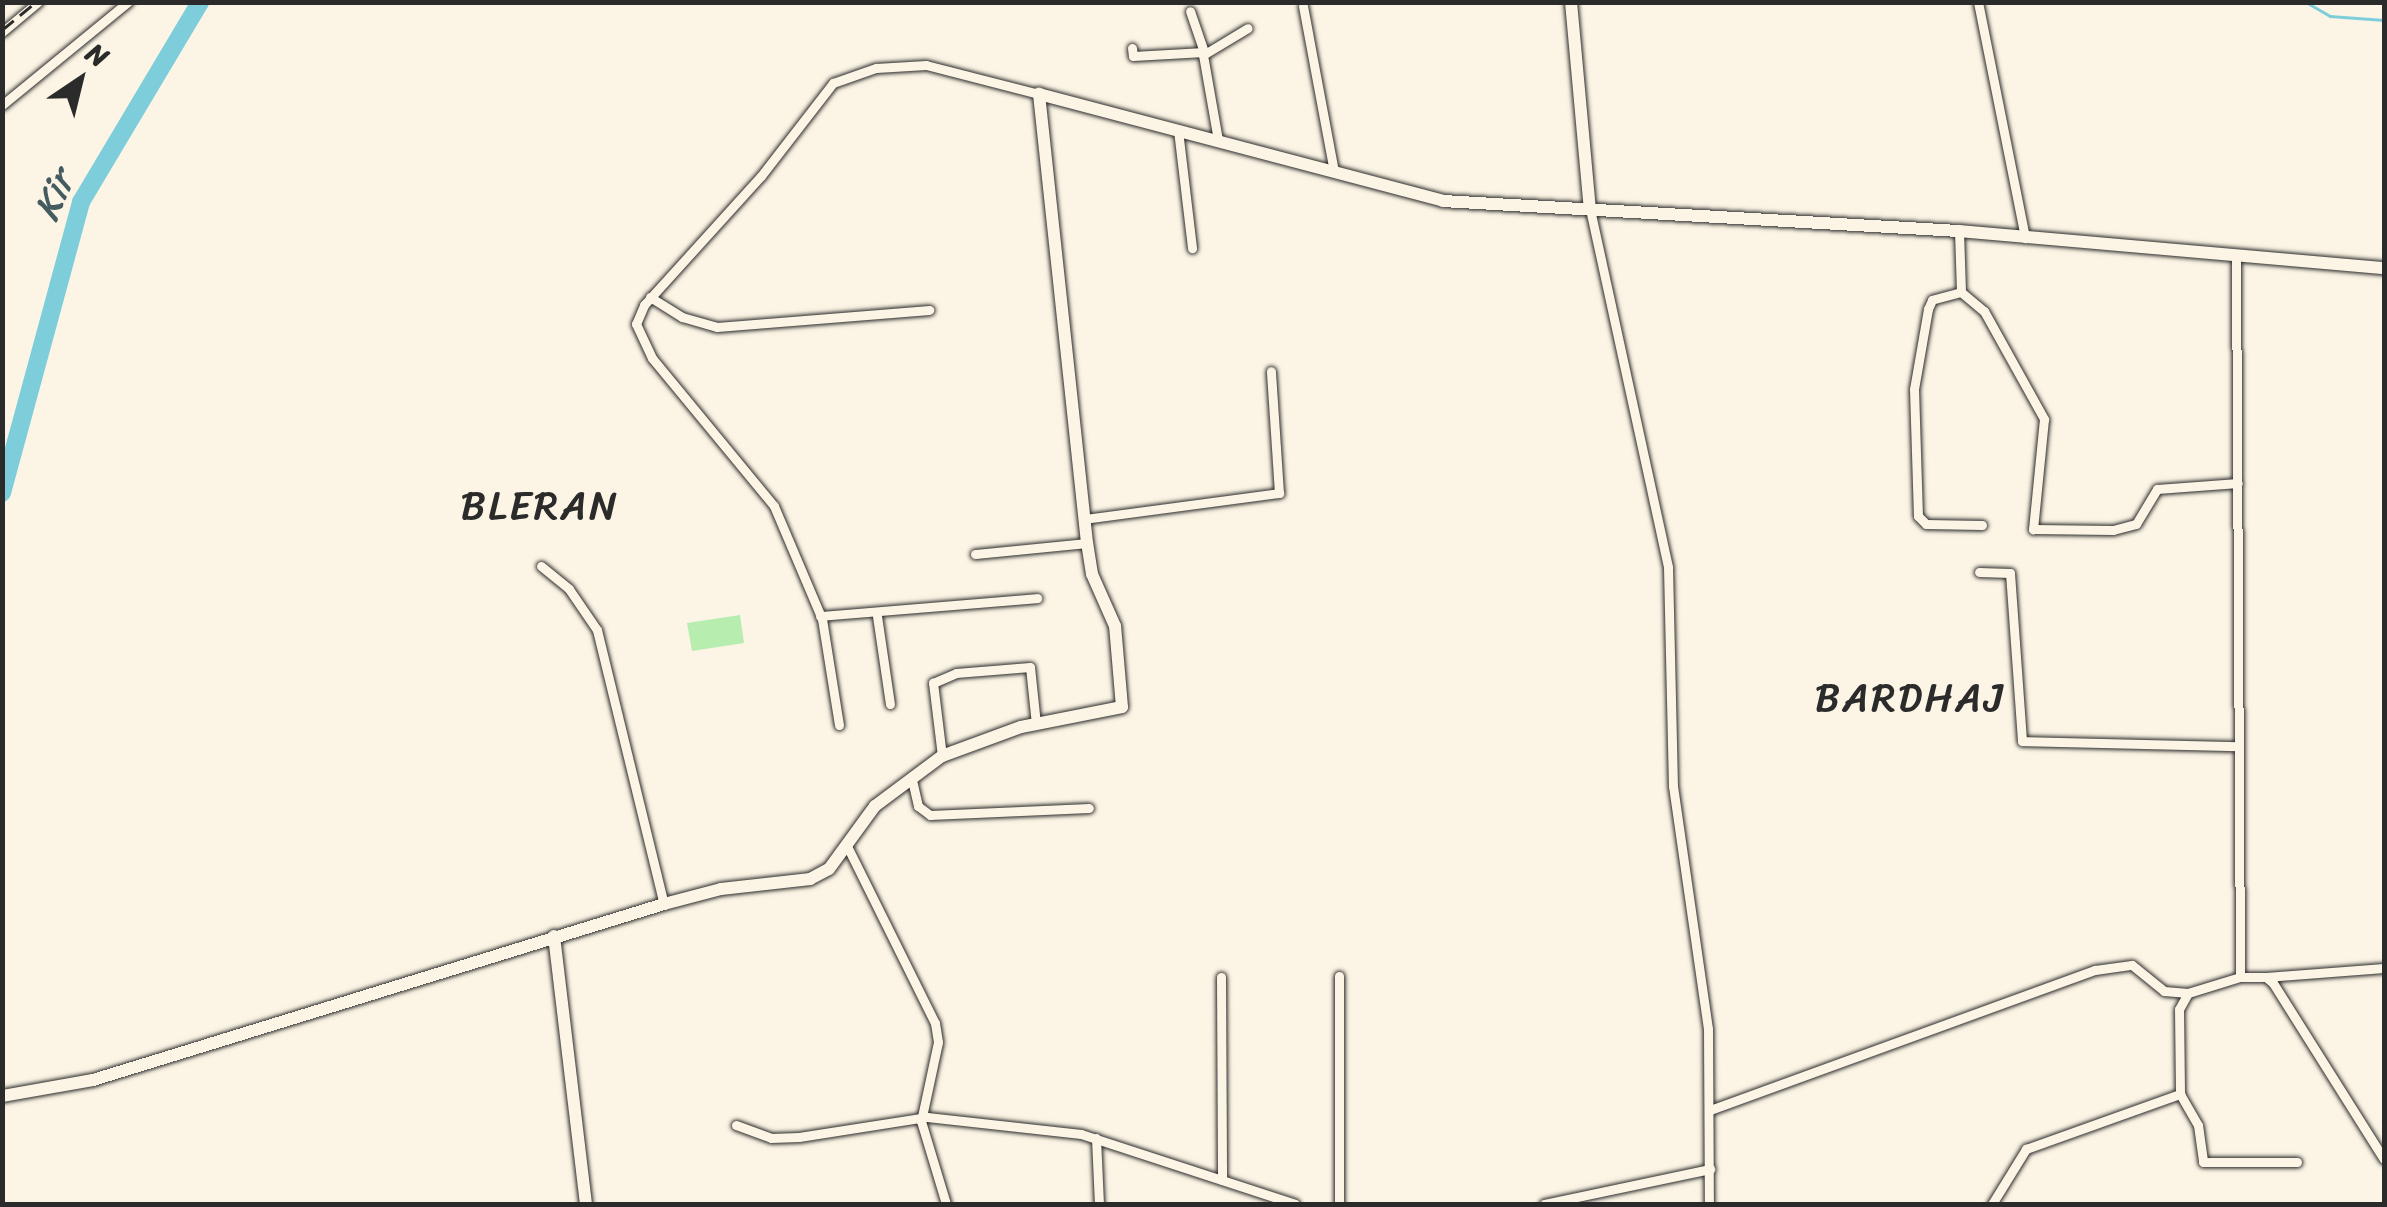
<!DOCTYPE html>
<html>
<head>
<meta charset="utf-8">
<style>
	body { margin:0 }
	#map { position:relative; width:2387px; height:1207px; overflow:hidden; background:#fcf5e5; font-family:Sriracha,sans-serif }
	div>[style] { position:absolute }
	.green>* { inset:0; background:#b7edaf }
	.stream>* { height:2.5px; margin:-1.25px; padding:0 1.25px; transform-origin:1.25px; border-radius:1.25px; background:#7ecddb }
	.river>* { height:18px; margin:-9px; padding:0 9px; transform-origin:9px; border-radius:9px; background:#7ecddb }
	.roads { filter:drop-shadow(0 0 2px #2b2b2b) drop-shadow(0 0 2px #2b2b2b) }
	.street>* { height:9px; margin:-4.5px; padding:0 4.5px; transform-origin:4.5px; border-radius:4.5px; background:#fcf5e5 }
	.secondary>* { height:12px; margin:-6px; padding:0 6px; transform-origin:6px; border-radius:6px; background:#fcf5e5 }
	.rail>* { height:2.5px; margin-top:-1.25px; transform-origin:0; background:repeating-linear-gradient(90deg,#2b2b2b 0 15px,transparent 0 23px) }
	span { translate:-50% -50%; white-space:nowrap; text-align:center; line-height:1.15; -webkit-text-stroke:8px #fcf5e5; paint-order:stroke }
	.water-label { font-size:38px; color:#445c60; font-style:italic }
	.quarter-label { font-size:40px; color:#2b2b2b; letter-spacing:2.5px }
	.frame { position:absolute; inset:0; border:5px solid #2b2b2b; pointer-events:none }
	.north { position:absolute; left:30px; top:30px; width:100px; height:100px; -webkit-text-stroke:8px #fcf5e5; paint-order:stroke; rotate:35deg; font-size:28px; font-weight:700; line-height:40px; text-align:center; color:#2b2b2b }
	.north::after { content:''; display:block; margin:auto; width:35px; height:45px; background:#2b2b2b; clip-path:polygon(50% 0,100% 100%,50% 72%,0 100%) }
</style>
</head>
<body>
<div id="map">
	<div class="green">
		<i style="clip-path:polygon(740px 615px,744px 643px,692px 651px,687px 623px)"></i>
	</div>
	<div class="stream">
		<i style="left:2306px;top:2px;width:28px;rotate:30deg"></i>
		<i style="left:2330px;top:16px;width:54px;rotate:4.2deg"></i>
	</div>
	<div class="river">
		<i style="left:2px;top:493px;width:302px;rotate:-74.8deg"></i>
		<i style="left:81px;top:202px;width:233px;rotate:-59.2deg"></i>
	</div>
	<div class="roads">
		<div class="street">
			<i style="left:1978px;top:2px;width:241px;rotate:78.7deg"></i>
			<i style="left:1303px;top:6px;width:168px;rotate:79.4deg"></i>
			<i style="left:2px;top:32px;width:47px;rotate:-39.8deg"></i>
			<i style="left:1132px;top:48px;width:8px;rotate:83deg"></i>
			<i style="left:1133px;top:56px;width:71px;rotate:-3.2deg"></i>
			<i style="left:1204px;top:52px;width:43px;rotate:-108.9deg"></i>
			<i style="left:2px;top:105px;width:163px;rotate:-39.3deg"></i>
			<i style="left:1178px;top:130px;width:119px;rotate:83.2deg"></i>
			<i style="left:1218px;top:140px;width:86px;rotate:-100deg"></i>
			<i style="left:1203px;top:55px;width:52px;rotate:-31deg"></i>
			<i style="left:1590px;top:209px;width:366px;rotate:77.7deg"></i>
			<i style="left:1668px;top:567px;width:219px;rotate:88.7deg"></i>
			<i style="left:1673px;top:786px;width:246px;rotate:81.8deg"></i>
			<i style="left:1708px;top:1029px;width:175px;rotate:89.7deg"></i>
			<i style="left:1959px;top:231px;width:61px;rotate:88.1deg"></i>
			<i style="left:1961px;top:292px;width:30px;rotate:40deg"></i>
			<i style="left:1984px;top:311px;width:124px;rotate:60.9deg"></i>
			<i style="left:2044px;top:419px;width:111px;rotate:95.7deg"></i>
			<i style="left:2033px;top:529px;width:80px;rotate:0.7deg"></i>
			<i style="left:2113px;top:530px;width:24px;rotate:-15deg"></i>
			<i style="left:2136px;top:524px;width:41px;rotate:-59deg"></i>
			<i style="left:2157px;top:489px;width:81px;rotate:-4.2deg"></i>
			<i style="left:2236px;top:258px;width:719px;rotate:89.68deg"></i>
			<i style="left:2240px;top:977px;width:26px"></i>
			<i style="left:2266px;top:977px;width:9px;rotate:41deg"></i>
			<i style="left:2273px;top:983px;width:208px;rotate:57.8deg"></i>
			<i style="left:1961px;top:292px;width:30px;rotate:165deg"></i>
			<i style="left:1932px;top:300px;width:10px;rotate:114deg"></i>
			<i style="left:1928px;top:309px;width:81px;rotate:99.9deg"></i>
			<i style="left:1914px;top:389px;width:127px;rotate:88.2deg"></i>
			<i style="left:1918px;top:516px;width:11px;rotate:45deg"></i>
			<i style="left:1926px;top:524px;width:56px;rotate:1deg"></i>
			<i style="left:650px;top:297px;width:38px;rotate:32deg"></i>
			<i style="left:682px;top:317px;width:36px;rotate:16deg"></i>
			<i style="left:717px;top:327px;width:213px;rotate:-4.6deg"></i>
			<i style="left:1084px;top:519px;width:197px;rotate:-7.6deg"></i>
			<i style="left:1279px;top:493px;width:122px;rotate:-93.8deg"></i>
			<i style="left:975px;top:554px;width:113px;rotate:-5.6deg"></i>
			<i style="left:541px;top:566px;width:36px;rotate:39deg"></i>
			<i style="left:569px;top:589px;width:50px;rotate:55.7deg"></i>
			<i style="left:597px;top:630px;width:282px;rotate:76.3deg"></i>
			<i style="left:1979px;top:572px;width:31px;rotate:2deg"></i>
			<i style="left:2010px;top:573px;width:168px;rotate:85.9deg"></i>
			<i style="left:2022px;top:741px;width:212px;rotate:1.4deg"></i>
			<i style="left:820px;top:616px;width:218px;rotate:-4.7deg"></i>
			<i style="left:877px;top:616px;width:89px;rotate:81.6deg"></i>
			<i style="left:839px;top:725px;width:107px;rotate:-99.1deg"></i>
			<i style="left:822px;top:619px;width:123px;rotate:-113deg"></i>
			<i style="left:774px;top:506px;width:192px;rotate:-129.5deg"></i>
			<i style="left:652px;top:358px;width:38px;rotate:-115deg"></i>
			<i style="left:636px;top:324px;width:21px;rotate:-67deg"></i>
			<i style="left:644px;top:305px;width:174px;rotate:-47.8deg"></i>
			<i style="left:761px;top:176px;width:118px;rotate:-52.3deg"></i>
			<i style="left:833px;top:83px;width:46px;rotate:-19.2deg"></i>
			<i style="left:876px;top:68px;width:50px;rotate:-3.4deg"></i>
			<i style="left:926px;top:65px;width:117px;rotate:14.4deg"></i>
			<i style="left:942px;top:756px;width:74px;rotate:-97deg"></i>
			<i style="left:933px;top:683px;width:25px;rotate:-23deg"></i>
			<i style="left:956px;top:673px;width:74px;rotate:-4.6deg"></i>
			<i style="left:1030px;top:667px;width:57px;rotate:84deg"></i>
			<i style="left:912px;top:780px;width:27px;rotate:77deg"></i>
			<i style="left:918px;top:806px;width:15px;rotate:37deg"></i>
			<i style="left:930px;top:815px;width:159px;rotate:-2.5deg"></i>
			<i style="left:847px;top:846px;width:198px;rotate:63.6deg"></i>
			<i style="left:935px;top:1023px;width:19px;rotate:81deg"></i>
			<i style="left:938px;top:1042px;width:81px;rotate:102.1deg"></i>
			<i style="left:921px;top:1121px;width:87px;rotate:73.2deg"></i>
			<i style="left:1339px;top:976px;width:228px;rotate:90deg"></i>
			<i style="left:1221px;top:977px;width:203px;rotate:89.7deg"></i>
			<i style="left:2240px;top:977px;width:54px;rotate:162.9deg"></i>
			<i style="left:2188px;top:993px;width:18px;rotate:119deg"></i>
			<i style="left:2179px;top:1009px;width:85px;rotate:89.3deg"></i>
			<i style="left:2180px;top:1094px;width:36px;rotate:60deg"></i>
			<i style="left:2198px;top:1125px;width:37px;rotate:82deg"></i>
			<i style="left:2203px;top:1162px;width:94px"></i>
			<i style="left:2266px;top:977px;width:118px;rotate:-4.4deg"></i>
			<i style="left:1710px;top:1110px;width:410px;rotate:-20deg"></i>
			<i style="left:2095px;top:970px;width:37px;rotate:-8deg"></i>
			<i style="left:2132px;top:965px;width:41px;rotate:39.1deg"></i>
			<i style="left:2164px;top:991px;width:24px;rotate:5deg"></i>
			<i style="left:736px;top:1125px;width:37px;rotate:20deg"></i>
			<i style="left:771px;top:1138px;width:28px;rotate:-2deg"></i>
			<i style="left:799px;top:1137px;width:130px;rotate:-8.9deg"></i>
			<i style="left:927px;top:1117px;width:155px;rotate:6.3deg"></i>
			<i style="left:1081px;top:1134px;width:225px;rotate:18.1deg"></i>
			<i style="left:1096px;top:1138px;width:66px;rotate:87.4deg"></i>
			<i style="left:1544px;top:1204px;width:170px;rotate:-11.9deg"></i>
			<i style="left:1992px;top:1204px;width:65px;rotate:-58.3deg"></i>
			<i style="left:2026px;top:1149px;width:164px;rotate:-19.7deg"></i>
		</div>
		<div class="secondary">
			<i style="left:1571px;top:2px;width:208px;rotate:84.8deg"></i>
			<i style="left:554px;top:936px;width:270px;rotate:83.2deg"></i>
			<i style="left:2px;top:1096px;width:92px;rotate:-10deg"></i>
			<i style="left:93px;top:1080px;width:598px;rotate:-17.13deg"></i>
			<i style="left:664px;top:904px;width:59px;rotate:-14.7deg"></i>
			<i style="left:721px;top:889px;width:90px;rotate:-6.4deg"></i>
			<i style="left:810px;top:879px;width:21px;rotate:-28deg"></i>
			<i style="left:829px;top:869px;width:78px;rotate:-53.9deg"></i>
			<i style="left:875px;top:806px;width:84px;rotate:-36.7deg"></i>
			<i style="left:942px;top:756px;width:84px;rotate:-20.2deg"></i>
			<i style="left:1021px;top:727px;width:103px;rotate:-11.2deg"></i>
			<i style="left:1122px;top:707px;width:81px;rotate:-94.9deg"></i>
			<i style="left:1115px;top:626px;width:57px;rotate:-113.9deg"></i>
			<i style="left:1092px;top:574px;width:31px;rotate:-99deg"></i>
			<i style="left:1087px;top:543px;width:452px;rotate:-96.1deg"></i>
			<i style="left:1039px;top:94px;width:418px;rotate:14.8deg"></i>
			<i style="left:1443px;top:201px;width:517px;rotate:3.33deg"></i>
			<i style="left:1959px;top:231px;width:427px;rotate:5deg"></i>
		</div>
	</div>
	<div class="rail">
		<i style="left:2px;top:30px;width:44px;rotate:-39.5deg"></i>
	</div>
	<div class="water-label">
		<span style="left:54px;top:196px;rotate:-68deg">Kir</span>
	</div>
	<div class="quarter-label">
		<span style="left:540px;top:506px">BLERAN</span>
		<span style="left:1910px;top:698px">BARDHAJ</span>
	</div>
	<div class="frame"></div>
	<div class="north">N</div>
</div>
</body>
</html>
